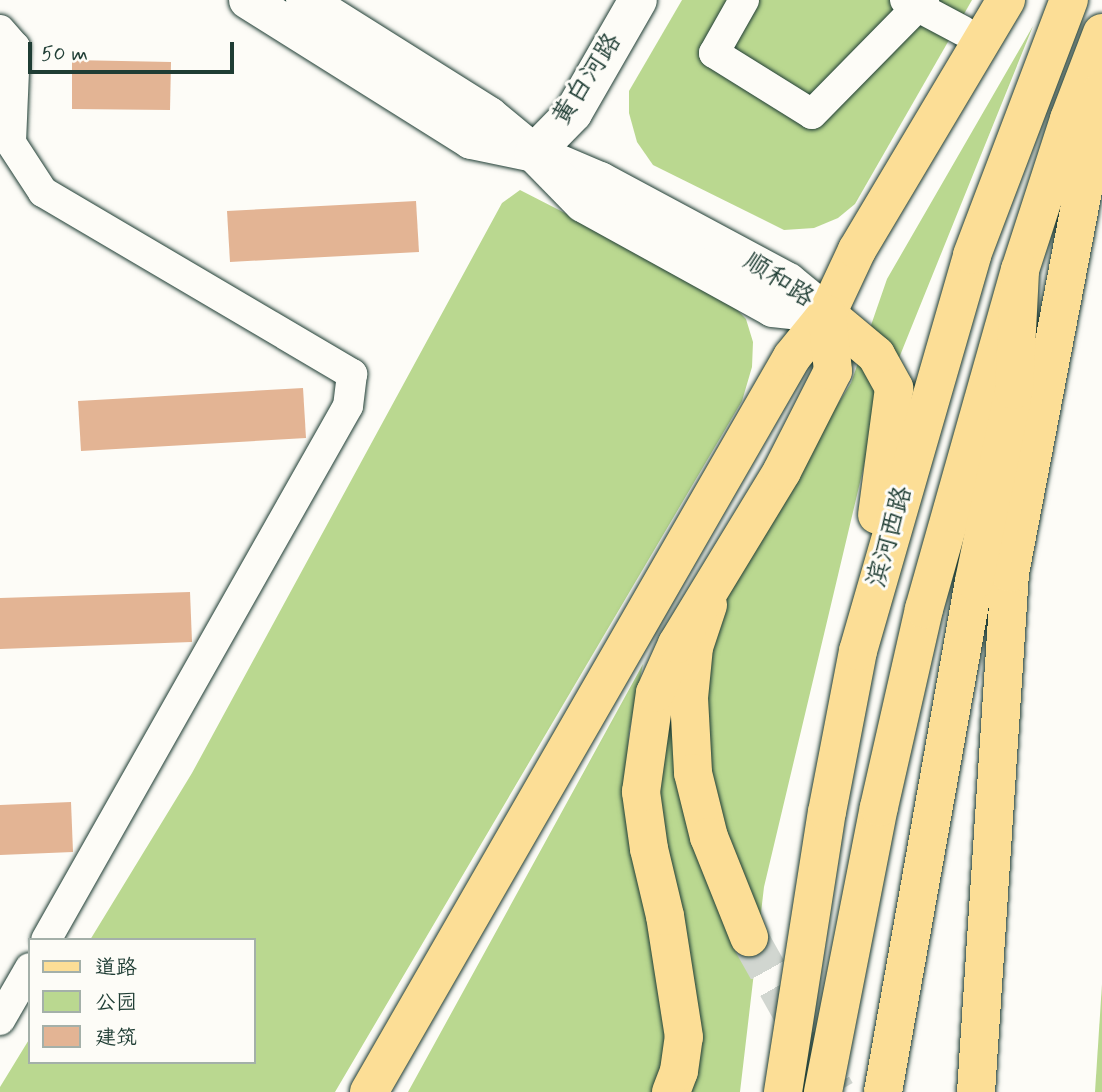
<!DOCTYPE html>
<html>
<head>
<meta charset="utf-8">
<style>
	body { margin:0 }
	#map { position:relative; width:1102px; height:1092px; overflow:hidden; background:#fdfcf7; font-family:Mynerve,"LXGW WenKai TC",sans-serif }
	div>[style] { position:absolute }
	.green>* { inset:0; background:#bad890 }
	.building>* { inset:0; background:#e3b494 }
	.primary-tunnel>* { height:38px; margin-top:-19px; transform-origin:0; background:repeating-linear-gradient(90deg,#d1d6d0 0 38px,transparent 0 57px) }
	.roads { filter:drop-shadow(0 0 2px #1f3d34) drop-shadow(0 0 2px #1f3d34) }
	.street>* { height:30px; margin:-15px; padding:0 15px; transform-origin:15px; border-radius:15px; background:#fdfcf7 }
	.secondary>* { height:38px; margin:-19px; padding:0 19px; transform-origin:19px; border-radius:19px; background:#fdfcf7 }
	.primary>* { height:38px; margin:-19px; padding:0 19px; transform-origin:19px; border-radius:19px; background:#fcde96 }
	.highway>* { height:38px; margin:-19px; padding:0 19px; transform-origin:19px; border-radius:19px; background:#fcde96 }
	span { translate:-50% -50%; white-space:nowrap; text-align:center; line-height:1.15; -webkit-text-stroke:6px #fdfcf7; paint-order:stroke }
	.street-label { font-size:26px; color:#1f3d34 }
	.legend { position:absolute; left:28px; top:938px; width:228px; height:126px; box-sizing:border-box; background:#fdfcf7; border:2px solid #a4b0a9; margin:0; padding:9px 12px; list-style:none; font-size:21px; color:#1f3d34 }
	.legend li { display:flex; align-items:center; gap:14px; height:35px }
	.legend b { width:35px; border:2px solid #a4b0a9 }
	.scale { position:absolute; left:28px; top:42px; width:206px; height:32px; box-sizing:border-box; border:4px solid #1f3d34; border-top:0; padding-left:9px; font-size:21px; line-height:24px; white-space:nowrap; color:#1f3d34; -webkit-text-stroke:5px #fdfcf7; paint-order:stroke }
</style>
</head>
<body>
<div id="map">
	<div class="green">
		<i style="clip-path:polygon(682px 0,972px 0,855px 204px,838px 218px,814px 228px,784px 230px,653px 165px,637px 142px,629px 113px,629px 91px)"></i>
		<i style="clip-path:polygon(1033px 26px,876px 415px,764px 887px,740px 1092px,408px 1092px,643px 664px,629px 732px,625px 803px,669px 716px,683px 788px,705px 685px,714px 627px,744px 554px,851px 383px,887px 279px)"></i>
		<i style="clip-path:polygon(520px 190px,721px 293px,746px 319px,753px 342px,752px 367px,742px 401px,335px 1092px,0 1092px,0 1087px,30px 1038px,30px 1062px,254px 1062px,254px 940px,90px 940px,192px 773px,502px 203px)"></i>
		<i style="clip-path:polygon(1102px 984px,1102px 1092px,1095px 1092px)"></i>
	</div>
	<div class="building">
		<i style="clip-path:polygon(72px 60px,171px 62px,170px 110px,72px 109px)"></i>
		<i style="clip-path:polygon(416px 201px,419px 252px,230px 262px,227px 211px)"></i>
		<i style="clip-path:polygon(303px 388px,306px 438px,81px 451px,78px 401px)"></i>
		<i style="clip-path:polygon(190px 592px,192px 642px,0 649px,0 598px)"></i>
		<i style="clip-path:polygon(71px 802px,73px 852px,0 855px,0 805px)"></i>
	</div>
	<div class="primary-tunnel">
		<i style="left:749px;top:937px;width:178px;rotate:60.7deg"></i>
	</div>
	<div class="roads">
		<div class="street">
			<i style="left:744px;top:0;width:61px;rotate:119.5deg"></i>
			<i style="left:714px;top:53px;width:115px;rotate:31.9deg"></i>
			<i style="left:812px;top:114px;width:160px;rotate:-45.5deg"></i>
			<i style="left:905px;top:0;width:66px;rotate:28.1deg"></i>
			<i style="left:0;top:30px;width:23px;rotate:49deg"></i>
			<i style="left:15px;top:47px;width:96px;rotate:92.4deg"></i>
			<i style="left:11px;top:143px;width:59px;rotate:56.9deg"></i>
			<i style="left:43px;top:192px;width:359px;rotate:30.5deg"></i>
			<i style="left:352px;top:374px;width:32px;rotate:97deg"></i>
			<i style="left:348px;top:406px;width:613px;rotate:119.49deg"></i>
			<i style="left:0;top:1020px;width:60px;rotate:-60deg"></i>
		</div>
		<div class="secondary">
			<i style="left:248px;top:0;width:263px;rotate:32.1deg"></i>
			<i style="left:471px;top:140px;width:64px;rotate:11.7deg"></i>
			<i style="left:534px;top:153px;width:72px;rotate:23deg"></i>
			<i style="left:600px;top:181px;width:213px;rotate:28.2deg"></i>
			<i style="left:788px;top:282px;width:50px;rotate:39.4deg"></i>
			<i style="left:305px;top:0;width:218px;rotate:32.2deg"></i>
			<i style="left:489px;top:116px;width:58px;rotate:39.4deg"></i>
			<i style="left:534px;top:153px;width:70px;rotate:45.6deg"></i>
			<i style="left:583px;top:203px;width:217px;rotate:28.9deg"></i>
			<i style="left:773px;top:308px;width:54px;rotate:6.3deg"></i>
			<i style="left:534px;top:153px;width:56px;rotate:-45.7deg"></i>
			<i style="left:573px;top:113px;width:130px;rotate:-60.1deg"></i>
		</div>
		<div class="primary">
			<i style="left:827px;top:314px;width:64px;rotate:39.9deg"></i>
			<i style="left:876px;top:355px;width:38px;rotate:61deg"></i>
			<i style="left:894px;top:388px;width:128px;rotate:97.6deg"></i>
			<i style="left:708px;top:605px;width:44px;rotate:108.4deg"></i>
			<i style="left:694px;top:647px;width:51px;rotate:95.6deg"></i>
			<i style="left:689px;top:698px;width:75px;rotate:86.9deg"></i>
			<i style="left:693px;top:773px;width:66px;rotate:76deg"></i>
			<i style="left:709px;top:837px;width:108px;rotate:68.2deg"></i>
			<i style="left:369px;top:1092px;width:848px;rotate:-60.08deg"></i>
			<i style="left:792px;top:357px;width:55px;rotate:-50.9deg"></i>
			<i style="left:827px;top:314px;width:71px;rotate:-64.9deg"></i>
			<i style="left:857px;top:250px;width:291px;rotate:-59.2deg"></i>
			<i style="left:783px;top:1092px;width:283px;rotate:-81.1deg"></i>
			<i style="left:827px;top:812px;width:164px;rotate:-79.1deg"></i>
			<i style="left:858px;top:651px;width:412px;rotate:-73.9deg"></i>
			<i style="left:972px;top:255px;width:273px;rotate:-69.2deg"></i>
			<i style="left:823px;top:1092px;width:290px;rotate:-78.9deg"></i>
			<i style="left:879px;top:807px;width:203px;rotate:-77.2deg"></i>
			<i style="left:924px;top:609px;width:352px;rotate:-74.2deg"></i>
			<i style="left:1020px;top:270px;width:159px;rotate:-72deg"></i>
			<i style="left:1069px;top:119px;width:92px;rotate:-69deg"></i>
			<i style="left:976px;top:1092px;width:520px;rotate:-86.25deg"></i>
			<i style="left:1010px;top:573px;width:492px;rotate:-79.2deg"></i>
		</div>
		<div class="highway">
			<i style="left:671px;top:1092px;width:22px;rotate:-69deg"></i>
			<i style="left:679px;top:1071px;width:34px;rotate:-82deg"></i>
			<i style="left:684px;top:1037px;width:122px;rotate:-98.9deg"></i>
			<i style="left:665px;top:916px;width:69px;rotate:-103.4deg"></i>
			<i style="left:649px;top:849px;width:58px;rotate:-98deg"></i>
			<i style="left:641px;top:792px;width:100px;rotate:-82deg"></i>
			<i style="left:655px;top:693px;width:54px;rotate:-65.8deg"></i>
			<i style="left:677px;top:644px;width:202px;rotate:-58.7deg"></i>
			<i style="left:782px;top:471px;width:112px;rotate:-63deg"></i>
			<i style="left:833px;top:371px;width:57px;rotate:-96deg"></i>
			<i style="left:883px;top:1092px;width:519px;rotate:-79.9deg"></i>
			<i style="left:974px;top:581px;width:195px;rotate:-78.2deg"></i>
			<i style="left:1014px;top:390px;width:120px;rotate:-87.1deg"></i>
		</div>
	</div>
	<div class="street-label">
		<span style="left:588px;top:80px;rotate:-57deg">黄白河路</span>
		<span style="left:778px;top:281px;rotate:33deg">顺和路</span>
		<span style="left:891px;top:537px;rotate:-74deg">滨河西路</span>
	</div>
	<ul class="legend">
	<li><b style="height:9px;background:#fcde96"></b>道路</li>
	<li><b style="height:19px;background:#bad890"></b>公园</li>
	<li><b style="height:19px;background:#e3b494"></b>建筑</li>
	</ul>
	<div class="scale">50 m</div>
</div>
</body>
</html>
